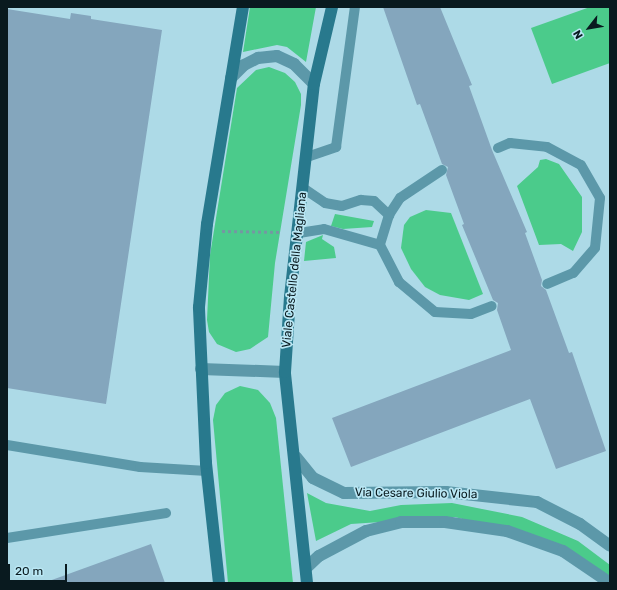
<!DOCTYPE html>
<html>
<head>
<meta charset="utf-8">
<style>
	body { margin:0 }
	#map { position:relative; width:617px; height:590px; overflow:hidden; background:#addae7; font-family:Rubik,sans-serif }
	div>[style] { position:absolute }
	.green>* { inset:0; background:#4bcb8b }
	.building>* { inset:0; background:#84a6bd }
	.path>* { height:2.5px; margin-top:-1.25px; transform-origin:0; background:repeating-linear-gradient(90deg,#7498a2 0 3px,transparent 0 6px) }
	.lane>* { height:10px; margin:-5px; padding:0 5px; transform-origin:5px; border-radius:5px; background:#5c98a9 }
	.street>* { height:12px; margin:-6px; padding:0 6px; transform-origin:6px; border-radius:6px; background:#5c98a9 }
	.secondary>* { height:12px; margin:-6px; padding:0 6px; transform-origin:6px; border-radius:6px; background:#28798d }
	span { translate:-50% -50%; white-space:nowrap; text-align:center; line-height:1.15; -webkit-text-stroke:3.5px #bae7f4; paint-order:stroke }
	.street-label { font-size:12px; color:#091a1f }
	.frame { position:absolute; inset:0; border:8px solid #091a1f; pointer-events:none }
	.north { position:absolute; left:569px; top:8px; width:40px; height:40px; -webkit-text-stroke:3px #bae7f4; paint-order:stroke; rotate:239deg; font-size:11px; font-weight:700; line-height:16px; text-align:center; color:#091a1f }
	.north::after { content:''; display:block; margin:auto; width:14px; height:18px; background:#091a1f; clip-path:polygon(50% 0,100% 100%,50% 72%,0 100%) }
	.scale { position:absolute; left:8px; top:564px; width:59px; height:18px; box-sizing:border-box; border:2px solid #091a1f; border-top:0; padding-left:5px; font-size:12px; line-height:14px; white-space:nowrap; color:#091a1f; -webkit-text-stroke:3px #bae7f4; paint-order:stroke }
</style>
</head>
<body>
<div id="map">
	<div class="green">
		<i style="clip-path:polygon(250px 7px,316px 7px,306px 62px,287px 47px,277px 45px,243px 52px)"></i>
		<i style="clip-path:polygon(590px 7px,610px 7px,610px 63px,552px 84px,531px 28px)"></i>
		<i style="clip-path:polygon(269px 67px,285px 73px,295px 82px,301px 94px,301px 105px,275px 263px,268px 337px,250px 349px,236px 352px,217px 344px,209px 332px,207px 320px,210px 255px,237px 88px,256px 70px)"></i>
		<i style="clip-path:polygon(546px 159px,559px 164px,582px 197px,582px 232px,573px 251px,561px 244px,539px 245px,517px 186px,538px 167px,540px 160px)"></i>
		<i style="clip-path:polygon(426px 210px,451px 213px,483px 294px,469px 300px,440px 295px,425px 287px,411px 269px,401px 248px,404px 225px,410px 217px)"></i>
		<i style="clip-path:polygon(335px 214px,374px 221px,372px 227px,343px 229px,331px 226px)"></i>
		<i style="clip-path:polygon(323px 235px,322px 239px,334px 247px,336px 258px,304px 261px,306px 242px)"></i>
		<i style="clip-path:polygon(240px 386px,258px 390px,270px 403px,276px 418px,293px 583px,228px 583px,213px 420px,216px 405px,225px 393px)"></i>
		<i style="clip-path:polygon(307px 493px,326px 503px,370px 511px,401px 505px,452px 503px,522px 517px,578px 541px,610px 565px,610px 580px,567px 547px,455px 517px,351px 524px,316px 541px)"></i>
	</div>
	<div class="building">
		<i style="clip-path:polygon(383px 7px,440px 7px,472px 85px,469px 86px,492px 150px,527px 232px,525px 233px,542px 280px,541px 286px,546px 290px,569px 353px,572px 352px,606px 451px,556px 469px,530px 399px,351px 467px,332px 418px,511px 350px,497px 310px,498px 303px,493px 300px,462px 225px,464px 224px,446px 175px,448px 167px,442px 164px,420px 104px,417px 105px)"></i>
		<i style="clip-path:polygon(7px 9px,70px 19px,71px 13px,91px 16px,91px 19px,162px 30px,106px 404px,7px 388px)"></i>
		<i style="clip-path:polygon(151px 544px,165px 583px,50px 583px,49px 581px)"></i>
	</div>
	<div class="path">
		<i style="left:222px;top:231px;width:60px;rotate:1deg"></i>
	</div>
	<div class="lane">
		<i style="left:498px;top:148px;width:13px;rotate:-23deg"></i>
		<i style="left:510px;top:143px;width:37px;rotate:6deg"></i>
		<i style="left:547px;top:147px;width:38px;rotate:28deg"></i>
		<i style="left:581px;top:165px;width:38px;rotate:60deg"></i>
		<i style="left:600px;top:198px;width:50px;rotate:95.7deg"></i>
		<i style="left:595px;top:248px;width:33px;rotate:131deg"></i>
		<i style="left:573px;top:273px;width:28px;rotate:157deg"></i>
		<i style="left:307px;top:157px;width:31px;rotate:-19deg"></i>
		<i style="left:336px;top:147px;width:141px;rotate:-82.3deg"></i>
		<i style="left:442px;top:170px;width:50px;rotate:146.3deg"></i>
		<i style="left:400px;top:198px;width:20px;rotate:123deg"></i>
		<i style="left:389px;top:215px;width:31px;rotate:107deg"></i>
		<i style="left:380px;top:245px;width:42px;rotate:62.8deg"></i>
		<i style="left:399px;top:282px;width:47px;rotate:39.8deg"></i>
		<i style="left:435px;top:312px;width:36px;rotate:3deg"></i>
		<i style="left:471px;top:314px;width:22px;rotate:-21deg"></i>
		<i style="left:303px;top:188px;width:27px;rotate:34deg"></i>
		<i style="left:325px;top:203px;width:17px;rotate:10deg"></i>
		<i style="left:342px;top:206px;width:20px;rotate:-18deg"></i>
		<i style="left:361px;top:200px;width:13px;rotate:4deg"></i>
		<i style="left:374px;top:201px;width:21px;rotate:43deg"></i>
		<i style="left:299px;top:233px;width:25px;rotate:-9deg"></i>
		<i style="left:324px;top:229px;width:58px;rotate:15.9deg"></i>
		<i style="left:7px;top:445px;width:135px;rotate:9.4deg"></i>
		<i style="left:140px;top:467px;width:67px;rotate:3.4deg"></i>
		<i style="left:7px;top:538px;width:161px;rotate:-8.9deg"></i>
	</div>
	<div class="street">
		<i style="left:231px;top:78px;width:18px;rotate:-45deg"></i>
		<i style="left:244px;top:65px;width:16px;rotate:-27deg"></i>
		<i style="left:258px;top:58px;width:19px;rotate:-6deg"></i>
		<i style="left:277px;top:56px;width:19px;rotate:25deg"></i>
		<i style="left:294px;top:64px;width:28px;rotate:45deg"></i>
		<i style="left:201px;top:369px;width:84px;rotate:2deg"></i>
		<i style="left:296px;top:457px;width:27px;rotate:51deg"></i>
		<i style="left:313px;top:478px;width:34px;rotate:26deg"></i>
		<i style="left:344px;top:493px;width:102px;rotate:-0.6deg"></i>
		<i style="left:446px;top:492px;width:92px;rotate:6.3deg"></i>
		<i style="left:537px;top:502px;width:48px;rotate:27.1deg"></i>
		<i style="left:580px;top:524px;width:37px;rotate:36deg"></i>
		<i style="left:306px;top:568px;width:18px;rotate:-43deg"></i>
		<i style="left:319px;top:556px;width:53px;rotate:-28deg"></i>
		<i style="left:366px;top:531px;width:36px;rotate:-14deg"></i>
		<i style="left:401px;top:522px;width:44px"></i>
		<i style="left:445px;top:522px;width:63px;rotate:8.3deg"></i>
		<i style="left:507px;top:531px;width:59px;rotate:19.7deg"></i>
		<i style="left:563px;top:551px;width:57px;rotate:34.2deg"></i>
	</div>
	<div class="secondary">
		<i style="left:219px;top:583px;width:121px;rotate:-96.2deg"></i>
		<i style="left:206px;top:463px;width:156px;rotate:-92.6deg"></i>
		<i style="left:199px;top:307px;width:83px;rotate:-84.5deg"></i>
		<i style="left:207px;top:224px;width:220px;rotate:-80.6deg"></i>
		<i style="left:307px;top:583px;width:212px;rotate:-96deg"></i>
		<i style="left:285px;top:372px;width:75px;rotate:-86.2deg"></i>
		<i style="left:290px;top:297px;width:214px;rotate:-83.6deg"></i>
		<i style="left:314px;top:84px;width:79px;rotate:-76.8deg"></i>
	</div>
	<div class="street-label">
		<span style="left:295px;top:270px;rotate:-84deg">Viale Castello della Magliana</span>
		<span style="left:416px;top:494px;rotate:1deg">Via Cesare Giulio Viola</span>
	</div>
	<div class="frame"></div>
	<div class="north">N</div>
	<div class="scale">20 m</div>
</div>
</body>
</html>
